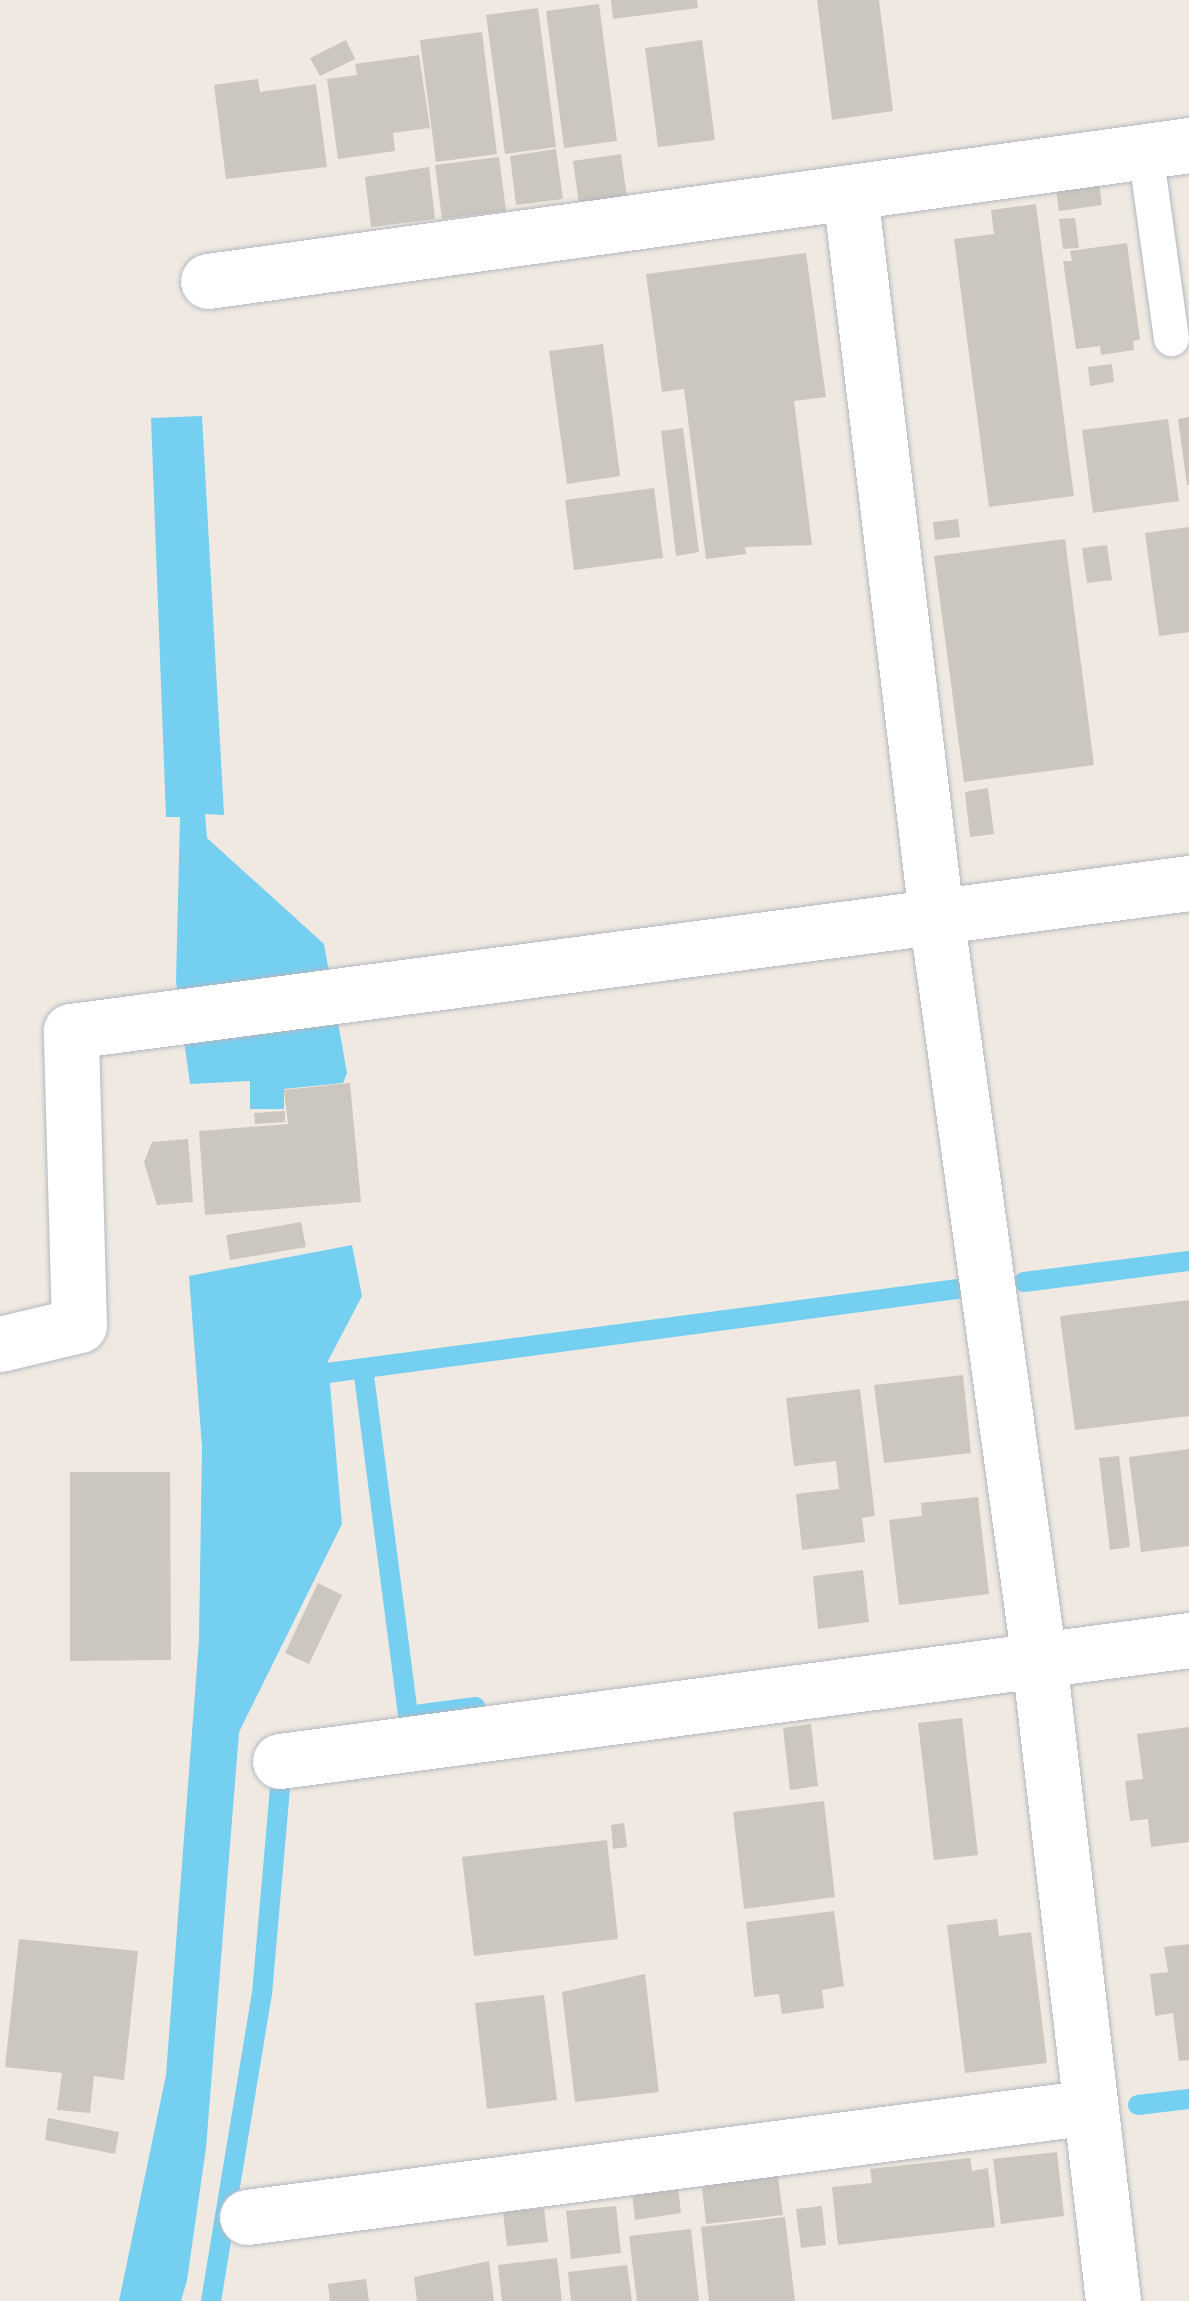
<!DOCTYPE html>
<html>
<head>
<meta charset="utf-8">
<style>
	body { margin:0 }
	#map { position:relative; width:1189px; height:2301px; overflow:hidden; background:#efe9e1; font-family:Inter,sans-serif }
	div>[style] { position:absolute }
	.water>* { inset:0; background:#75cff0 }
	.stream>* { height:20px; margin:-10px; padding:0 10px; transform-origin:10px; border-radius:10px; background:#75cff0 }
	.building>* { inset:0; background:#cbc7bf }
	.roads { filter:drop-shadow(0 0 2px #b4b7c1) drop-shadow(0 0 2px #b4b7c1) }
	.service>* { height:35px; margin:-17.5px; padding:0 17.5px; transform-origin:17.5px; border-radius:17.5px; background:#fff }
	.minor>* { height:55px; margin:-27.5px; padding:0 27.5px; transform-origin:27.5px; border-radius:27.5px; background:#fff }
	span { translate:-50% -50%; white-space:nowrap; text-align:center; line-height:1.15; -webkit-text-stroke:8px #fff; paint-order:stroke }
</style>
</head>
<body>
<div id="map">
	<div class="water">
		<i style="clip-path:polygon(202px 416px,224px 815px,205px 814px,207px 838px,324px 944px,347px 1073px,343px 1083px,284px 1089px,284px 1109px,250px 1109px,250px 1081px,190px 1084px,176px 981px,180px 817px,166px 817px,151px 418px)"></i>
		<i style="clip-path:polygon(352px 1245px,362px 1296px,328px 1361px,342px 1524px,239px 1732px,206px 2148px,187px 2280px,181px 2301px,119px 2301px,166px 2075px,199px 1640px,202px 1447px,189px 1276px)"></i>
	</div>
	<div class="stream">
		<i style="left:1024px;top:1282px;width:166px;rotate:-7.3deg"></i>
		<i style="left:363px;top:1368px;width:351px;rotate:82.6deg"></i>
		<i style="left:408px;top:1716px;width:68px;rotate:-7.7deg"></i>
		<i style="left:305px;top:1376px;width:659px;rotate:-7.59deg"></i>
		<i style="left:1138px;top:2105px;width:51px;rotate:-6.7deg"></i>
		<i style="left:211px;top:2301px;width:311px;rotate:-80.6deg"></i>
		<i style="left:262px;top:1994px;width:220px;rotate:-85deg"></i>
		<i style="left:281px;top:1775px;width:12px;rotate:-5deg"></i>
	</div>
	<div class="building">
		<i style="clip-path:polygon(611px 0,697px 0,698px 8px,613px 19px)"></i>
		<i style="clip-path:polygon(817px 0,879px 0,893px 111px,832px 120px)"></i>
		<i style="clip-path:polygon(599px 4px,617px 141px,564px 148px,546px 11px)"></i>
		<i style="clip-path:polygon(538px 8px,556px 147px,505px 154px,486px 15px)"></i>
		<i style="clip-path:polygon(482px 32px,497px 154px,436px 162px,420px 40px)"></i>
		<i style="clip-path:polygon(346px 40px,355px 59px,320px 76px,310px 58px)"></i>
		<i style="clip-path:polygon(702px 40px,715px 140px,658px 147px,645px 48px)"></i>
		<i style="clip-path:polygon(419px 55px,430px 128px,393px 133px,395px 151px,338px 159px,327px 79px,357px 75px,355px 64px)"></i>
		<i style="clip-path:polygon(258px 79px,260px 92px,316px 84px,327px 167px,226px 179px,214px 85px)"></i>
		<i style="clip-path:polygon(556px 149px,563px 199px,516px 205px,510px 156px)"></i>
		<i style="clip-path:polygon(621px 154px,627px 198px,579px 204px,573px 161px)"></i>
		<i style="clip-path:polygon(499px 157px,506px 211px,442px 219px,435px 165px)"></i>
		<i style="clip-path:polygon(429px 167px,435px 219px,371px 227px,365px 177px)"></i>
		<i style="clip-path:polygon(1099px 184px,1102px 205px,1059px 211px,1056px 190px)"></i>
		<i style="clip-path:polygon(1036px 204px,1074px 496px,989px 507px,954px 239px,994px 234px,991px 210px)"></i>
		<i style="clip-path:polygon(1075px 218px,1079px 248px,1063px 249px,1059px 219px)"></i>
		<i style="clip-path:polygon(1127px 243px,1140px 340px,1133px 341px,1134px 350px,1101px 355px,1100px 346px,1076px 349px,1063px 261px,1072px 261px,1070px 251px)"></i>
		<i style="clip-path:polygon(806px 253px,826px 397px,794px 401px,812px 545px,745px 547px,746px 554px,706px 559px,684px 389px,662px 392px,646px 274px)"></i>
		<i style="clip-path:polygon(603px 344px,620px 476px,567px 484px,549px 351px)"></i>
		<i style="clip-path:polygon(1112px 364px,1114px 382px,1090px 386px,1088px 367px)"></i>
		<i style="clip-path:polygon(1189px 417px,1189px 485px,1187px 485px,1178px 419px)"></i>
		<i style="clip-path:polygon(1168px 419px,1179px 501px,1093px 513px,1082px 430px)"></i>
		<i style="clip-path:polygon(683px 428px,699px 552px,676px 556px,661px 431px)"></i>
		<i style="clip-path:polygon(654px 488px,663px 558px,574px 570px,565px 500px)"></i>
		<i style="clip-path:polygon(958px 519px,960px 537px,935px 540px,933px 522px)"></i>
		<i style="clip-path:polygon(1189px 527px,1189px 632px,1159px 636px,1145px 533px)"></i>
		<i style="clip-path:polygon(1065px 539px,1094px 765px,964px 782px,934px 556px)"></i>
		<i style="clip-path:polygon(1107px 545px,1112px 580px,1087px 583px,1082px 548px)"></i>
		<i style="clip-path:polygon(988px 788px,994px 834px,970px 837px,965px 792px)"></i>
		<i style="clip-path:polygon(350px 1083px,361px 1202px,205px 1215px,199px 1131px,288px 1124px,284px 1090px)"></i>
		<i style="clip-path:polygon(285px 1111px,285px 1122px,255px 1124px,254px 1113px)"></i>
		<i style="clip-path:polygon(188px 1139px,193px 1202px,157px 1205px,144px 1162px,152px 1142px)"></i>
		<i style="clip-path:polygon(301px 1222px,306px 1247px,230px 1260px,226px 1235px)"></i>
		<i style="clip-path:polygon(1189px 1300px,1189px 1416px,1075px 1430px,1060px 1316px)"></i>
		<i style="clip-path:polygon(963px 1375px,971px 1453px,884px 1463px,874px 1385px)"></i>
		<i style="clip-path:polygon(860px 1389px,875px 1516px,862px 1518px,865px 1542px,802px 1550px,796px 1494px,839px 1489px,836px 1461px,794px 1466px,786px 1398px)"></i>
		<i style="clip-path:polygon(1189px 1449px,1189px 1546px,1141px 1552px,1129px 1457px)"></i>
		<i style="clip-path:polygon(1119px 1456px,1130px 1547px,1110px 1550px,1099px 1458px)"></i>
		<i style="clip-path:polygon(70px 1472px,170px 1472px,171px 1660px,70px 1661px)"></i>
		<i style="clip-path:polygon(978px 1497px,989px 1594px,899px 1605px,889px 1520px,922px 1516px,921px 1503px)"></i>
		<i style="clip-path:polygon(863px 1570px,869px 1622px,818px 1629px,813px 1576px)"></i>
		<i style="clip-path:polygon(318px 1583px,342px 1595px,309px 1664px,285px 1653px)"></i>
		<i style="clip-path:polygon(962px 1718px,978px 1855px,934px 1860px,918px 1723px)"></i>
		<i style="clip-path:polygon(811px 1724px,818px 1786px,790px 1790px,783px 1728px)"></i>
		<i style="clip-path:polygon(1189px 1727px,1189px 1842px,1151px 1847px,1148px 1819px,1130px 1821px,1125px 1781px,1143px 1779px,1137px 1734px)"></i>
		<i style="clip-path:polygon(824px 1801px,835px 1897px,744px 1909px,733px 1812px)"></i>
		<i style="clip-path:polygon(624px 1823px,627px 1847px,613px 1849px,611px 1825px)"></i>
		<i style="clip-path:polygon(607px 1840px,618px 1939px,474px 1956px,462px 1857px)"></i>
		<i style="clip-path:polygon(834px 1911px,844px 1986px,822px 1990px,824px 2008px,782px 2014px,779px 1994px,754px 1997px,746px 1922px)"></i>
		<i style="clip-path:polygon(997px 1919px,999px 1936px,1031px 1932px,1047px 2063px,965px 2073px,947px 1925px)"></i>
		<i style="clip-path:polygon(19px 1939px,138px 1951px,124px 2080px,94px 2076px,90px 2113px,57px 2110px,62px 2073px,5px 2067px)"></i>
		<i style="clip-path:polygon(1189px 1944px,1189px 2060px,1179px 2061px,1173px 2013px,1155px 2016px,1150px 1974px,1168px 1972px,1164px 1947px)"></i>
		<i style="clip-path:polygon(645px 1974px,659px 2092px,575px 2102px,562px 1992px)"></i>
		<i style="clip-path:polygon(544px 1995px,557px 2100px,487px 2109px,475px 2003px)"></i>
		<i style="clip-path:polygon(48px 2118px,119px 2132px,115px 2154px,45px 2140px)"></i>
		<i style="clip-path:polygon(1057px 2152px,1064px 2216px,1001px 2224px,993px 2159px)"></i>
		<i style="clip-path:polygon(970px 2158px,972px 2171px,988px 2168px,995px 2227px,838px 2245px,832px 2187px,872px 2183px,870px 2169px)"></i>
		<i style="clip-path:polygon(777px 2170px,783px 2215px,706px 2224px,701px 2179px)"></i>
		<i style="clip-path:polygon(678px 2186px,681px 2213px,635px 2220px,632px 2192px)"></i>
		<i style="clip-path:polygon(616px 2206px,621px 2253px,571px 2259px,566px 2211px)"></i>
		<i style="clip-path:polygon(822px 2206px,826px 2245px,801px 2248px,796px 2209px)"></i>
		<i style="clip-path:polygon(544px 2208px,548px 2242px,507px 2246px,503px 2212px)"></i>
		<i style="clip-path:polygon(785px 2217px,795px 2301px,709px 2301px,701px 2227px)"></i>
		<i style="clip-path:polygon(691px 2229px,699px 2301px,637px 2301px,629px 2236px)"></i>
		<i style="clip-path:polygon(557px 2258px,562px 2301px,502px 2301px,498px 2265px)"></i>
		<i style="clip-path:polygon(489px 2261px,494px 2301px,417px 2301px,414px 2277px)"></i>
		<i style="clip-path:polygon(627px 2265px,632px 2301px,571px 2301px,568px 2272px)"></i>
		<i style="clip-path:polygon(366px 2279px,369px 2301px,330px 2301px,328px 2284px)"></i>
	</div>
	<div class="roads">
		<div class="service">
			<i style="left:1145px;top:151px;width:189px;rotate:82.1deg"></i>
		</div>
		<div class="minor">
			<i style="left:850px;top:193px;width:727px;rotate:83.21deg"></i>
			<i style="left:936px;top:915px;width:752px;rotate:82.13deg"></i>
			<i style="left:1039px;top:1660px;width:645px;rotate:83.41deg"></i>
			<i style="left:208px;top:281px;width:990px;rotate:-7.89deg"></i>
			<i style="left:0;top:1344px;width:81px;rotate:-13.5deg"></i>
			<i style="left:79px;top:1325px;width:294px;rotate:-91.6deg"></i>
			<i style="left:71px;top:1031px;width:1128px;rotate:-7.54deg"></i>
			<i style="left:280px;top:1761px;width:917px;rotate:-7.58deg"></i>
			<i style="left:247px;top:2217px;width:850px;rotate:-7.43deg"></i>
		</div>
	</div>
</div>
</body>
</html>
